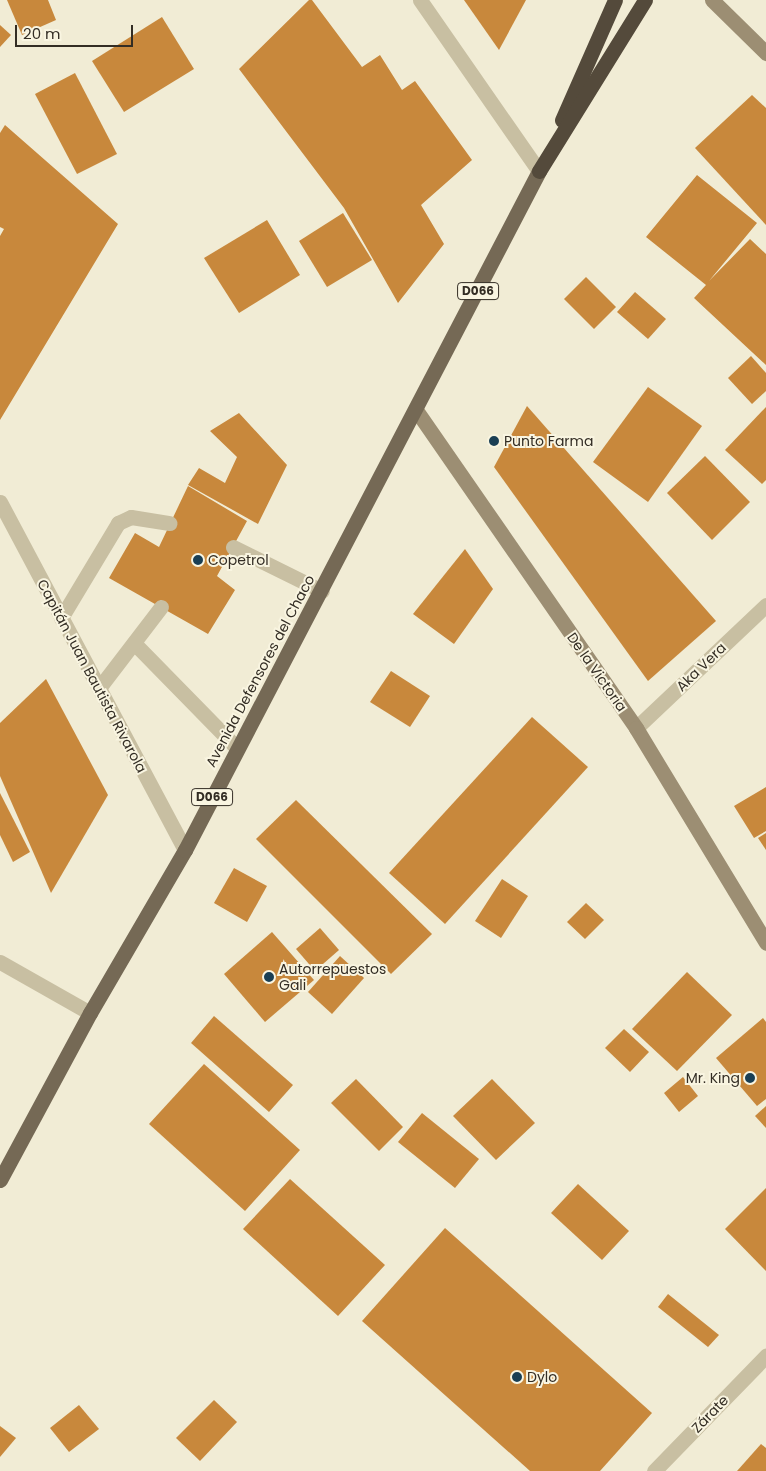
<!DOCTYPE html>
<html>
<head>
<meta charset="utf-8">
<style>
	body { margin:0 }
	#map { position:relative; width:766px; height:1471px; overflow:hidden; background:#f1ecd5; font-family:Poppins,sans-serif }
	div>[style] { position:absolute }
	.building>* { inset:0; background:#c8883c }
	.lane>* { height:15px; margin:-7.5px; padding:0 7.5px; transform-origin:7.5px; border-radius:7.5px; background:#c8bfa2 }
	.street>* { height:15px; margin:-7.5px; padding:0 7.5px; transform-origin:7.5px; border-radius:7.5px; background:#c8bfa2 }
	.secondary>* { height:15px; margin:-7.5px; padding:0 7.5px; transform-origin:7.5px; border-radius:7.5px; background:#9c8e73 }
	.primary>* { height:15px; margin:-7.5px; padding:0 7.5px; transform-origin:7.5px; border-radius:7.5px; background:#756955 }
	.highway>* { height:15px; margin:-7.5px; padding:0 7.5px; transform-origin:7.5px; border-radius:7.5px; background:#544a3b }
	.dots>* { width:14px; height:14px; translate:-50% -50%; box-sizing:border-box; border:2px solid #f9f5e1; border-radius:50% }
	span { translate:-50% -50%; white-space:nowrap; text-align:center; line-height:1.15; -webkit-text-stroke:4px #f9f5e1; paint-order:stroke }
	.shield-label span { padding:1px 4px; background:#f9f5e1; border:1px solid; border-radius:4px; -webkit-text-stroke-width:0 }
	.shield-label { font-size:12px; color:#332d24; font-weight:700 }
	.poi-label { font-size:14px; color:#332d24 }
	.left { translate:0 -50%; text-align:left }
	.right { translate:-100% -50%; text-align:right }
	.street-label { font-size:14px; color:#332d24 }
	.scale { position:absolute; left:15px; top:25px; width:118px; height:22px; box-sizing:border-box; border:2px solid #332d24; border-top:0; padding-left:6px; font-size:15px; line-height:18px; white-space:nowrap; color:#332d24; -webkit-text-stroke:4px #f9f5e1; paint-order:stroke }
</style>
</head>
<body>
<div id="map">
	<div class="building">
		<i style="clip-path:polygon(7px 0,48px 0,56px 20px,22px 35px)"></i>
		<i style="clip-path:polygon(309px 0,312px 0,362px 67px,380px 55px,402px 90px,415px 81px,472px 160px,421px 205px,444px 244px,398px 303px,344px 208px,239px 69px)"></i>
		<i style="clip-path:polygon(464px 0,526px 0,499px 50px)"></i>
		<i style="clip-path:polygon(162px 17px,194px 69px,124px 112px,92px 61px)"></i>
		<i style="clip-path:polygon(0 25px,11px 35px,0 47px)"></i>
		<i style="clip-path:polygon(75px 73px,117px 154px,77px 174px,35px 94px)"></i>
		<i style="clip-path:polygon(752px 95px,766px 108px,766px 225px,695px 148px)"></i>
		<i style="clip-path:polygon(5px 125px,118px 224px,0 420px,0 236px,4px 229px,0 227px,0 133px)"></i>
		<i style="clip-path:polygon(697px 175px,757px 223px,709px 281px,750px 239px,766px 254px,766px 365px,694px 298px,706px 285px,646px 237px)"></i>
		<i style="clip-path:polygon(343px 213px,372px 260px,327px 287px,299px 241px)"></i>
		<i style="clip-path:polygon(267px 220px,300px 275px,239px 313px,204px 258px)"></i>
		<i style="clip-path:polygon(586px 277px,616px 307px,594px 329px,564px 299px)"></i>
		<i style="clip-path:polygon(635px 292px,666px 319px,648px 339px,617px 312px)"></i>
		<i style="clip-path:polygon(751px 356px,766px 373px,766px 391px,752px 404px,728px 378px)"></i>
		<i style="clip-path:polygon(648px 387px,702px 426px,648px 502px,593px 462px)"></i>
		<i style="clip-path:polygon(527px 406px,716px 621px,648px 681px,494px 467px)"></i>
		<i style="clip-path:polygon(766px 407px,766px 480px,762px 484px,725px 450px)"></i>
		<i style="clip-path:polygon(239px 413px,287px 465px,258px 524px,188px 485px,199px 468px,225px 483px,237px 457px,210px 431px)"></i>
		<i style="clip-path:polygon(705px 456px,750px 502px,712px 540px,667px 493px)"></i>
		<i style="clip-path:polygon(188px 486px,247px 521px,217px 576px,235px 590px,208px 634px,109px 578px,135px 533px,159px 547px)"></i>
		<i style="clip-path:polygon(465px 549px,493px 589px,454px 644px,413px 614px)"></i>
		<i style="clip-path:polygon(391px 671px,430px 696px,410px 727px,370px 702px)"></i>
		<i style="clip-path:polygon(46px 679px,108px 795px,51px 893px,0 776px,0 723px)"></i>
		<i style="clip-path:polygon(532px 717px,588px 767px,445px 924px,389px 873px)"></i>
		<i style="clip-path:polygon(766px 787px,766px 831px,754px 838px,734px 806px)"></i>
		<i style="clip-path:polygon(0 793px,30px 852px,13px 862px,0 835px)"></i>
		<i style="clip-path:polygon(296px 800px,432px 934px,391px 974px,256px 839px)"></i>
		<i style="clip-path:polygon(766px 833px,766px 850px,758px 838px)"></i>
		<i style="clip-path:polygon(234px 868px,267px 886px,247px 922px,214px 903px)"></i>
		<i style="clip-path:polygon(502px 879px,528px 896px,501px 938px,475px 921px)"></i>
		<i style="clip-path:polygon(586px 903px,604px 920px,585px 939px,567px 922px)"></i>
		<i style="clip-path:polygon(320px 928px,339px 950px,315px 971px,296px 949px)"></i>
		<i style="clip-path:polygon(272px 932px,314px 980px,265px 1022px,224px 974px)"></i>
		<i style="clip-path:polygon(340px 956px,364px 978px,332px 1014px,308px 992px)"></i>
		<i style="clip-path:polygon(687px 972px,732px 1015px,677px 1071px,632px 1029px)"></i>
		<i style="clip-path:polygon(214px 1016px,293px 1085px,269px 1112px,191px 1043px)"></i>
		<i style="clip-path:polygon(763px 1018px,766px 1022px,766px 1099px,757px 1106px,716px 1058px)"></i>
		<i style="clip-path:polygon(624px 1029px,649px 1052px,630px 1072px,605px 1048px)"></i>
		<i style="clip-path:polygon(204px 1064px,300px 1150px,245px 1211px,149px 1124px)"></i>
		<i style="clip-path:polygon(683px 1077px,698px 1096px,679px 1112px,664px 1093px)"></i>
		<i style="clip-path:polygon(356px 1079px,403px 1127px,379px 1151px,331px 1103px)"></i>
		<i style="clip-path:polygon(492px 1079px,535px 1123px,496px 1160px,453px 1116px)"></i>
		<i style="clip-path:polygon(766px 1106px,766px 1128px,755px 1116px)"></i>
		<i style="clip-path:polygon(422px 1113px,479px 1159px,455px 1188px,398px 1142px)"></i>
		<i style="clip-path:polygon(290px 1179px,385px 1265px,338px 1316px,243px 1229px)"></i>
		<i style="clip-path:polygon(578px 1184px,629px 1231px,602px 1260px,551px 1213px)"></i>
		<i style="clip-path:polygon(766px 1188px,766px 1271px,725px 1229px)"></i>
		<i style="clip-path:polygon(445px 1228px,652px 1413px,600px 1471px,530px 1471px,362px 1321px)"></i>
		<i style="clip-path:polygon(668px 1294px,719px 1335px,708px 1347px,658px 1307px)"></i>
		<i style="clip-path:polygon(214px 1400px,237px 1422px,200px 1461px,176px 1438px)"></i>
		<i style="clip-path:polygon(79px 1405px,99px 1429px,69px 1452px,50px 1428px)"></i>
		<i style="clip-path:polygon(0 1426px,16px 1438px,0 1457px)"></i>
		<i style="clip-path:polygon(761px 1444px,766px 1448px,766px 1471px,737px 1471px)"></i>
	</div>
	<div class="lane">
		<i style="left:233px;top:547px;width:99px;rotate:26.3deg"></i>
		<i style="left:61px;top:618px;width:111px;rotate:-59deg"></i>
		<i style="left:118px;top:523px;width:14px;rotate:-25deg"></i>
		<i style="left:131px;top:517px;width:39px;rotate:9deg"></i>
		<i style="left:134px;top:643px;width:147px;rotate:45.6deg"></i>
		<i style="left:99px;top:688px;width:102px;rotate:-52.6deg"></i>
		<i style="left:0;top:962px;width:103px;rotate:29.5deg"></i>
	</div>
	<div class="street">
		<i style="left:420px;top:0;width:208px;rotate:55.2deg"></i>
		<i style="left:0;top:502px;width:394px;rotate:62deg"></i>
		<i style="left:636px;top:728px;width:179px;rotate:-43.4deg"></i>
		<i style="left:654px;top:1471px;width:161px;rotate:-45.8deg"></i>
	</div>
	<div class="secondary">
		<i style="left:712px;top:0;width:76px;rotate:44.5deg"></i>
		<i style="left:416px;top:410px;width:387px;rotate:55.3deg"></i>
		<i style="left:636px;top:728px;width:251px;rotate:58.8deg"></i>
	</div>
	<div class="primary">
		<i style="left:0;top:1180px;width:190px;rotate:-61.7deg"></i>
		<i style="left:90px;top:1013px;width:189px;rotate:-59.8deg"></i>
		<i style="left:185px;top:850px;width:766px;rotate:-62.46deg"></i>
	</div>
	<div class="highway">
		<i style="left:562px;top:120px;width:131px;rotate:-66.2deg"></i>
		<i style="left:539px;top:171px;width:201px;rotate:-58.2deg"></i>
	</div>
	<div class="dots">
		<i style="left:494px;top:441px;background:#1a3f54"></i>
		<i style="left:198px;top:560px;background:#1a3f54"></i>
		<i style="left:269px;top:977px;background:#1a3f54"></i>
		<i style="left:750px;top:1078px;background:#1a3f54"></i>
		<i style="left:517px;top:1377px;background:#1a3f54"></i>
	</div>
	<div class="shield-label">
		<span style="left:478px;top:291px">D066</span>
		<span style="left:212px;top:797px">D066</span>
	</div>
	<div class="poi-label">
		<span class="left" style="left:504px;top:441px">Punto Farma</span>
		<span class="left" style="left:208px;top:560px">Copetrol</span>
		<span class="left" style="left:279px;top:977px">Autorrepuestos<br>Gali</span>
		<span class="right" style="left:740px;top:1078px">Mr. King</span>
		<span class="left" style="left:527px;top:1377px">Dylo</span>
	</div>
	<div class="street-label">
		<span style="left:701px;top:667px;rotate:-44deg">Aka Vera</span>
		<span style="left:260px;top:671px;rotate:-62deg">Avenida Defensores del Chaco</span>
		<span style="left:597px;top:672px;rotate:55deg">De la Victoria</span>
		<span style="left:92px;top:676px;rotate:62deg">Capitán Juan Bautista Rivarola</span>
		<span style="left:710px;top:1414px;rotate:-46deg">Zárate</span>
	</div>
	<div class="scale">20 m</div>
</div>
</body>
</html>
